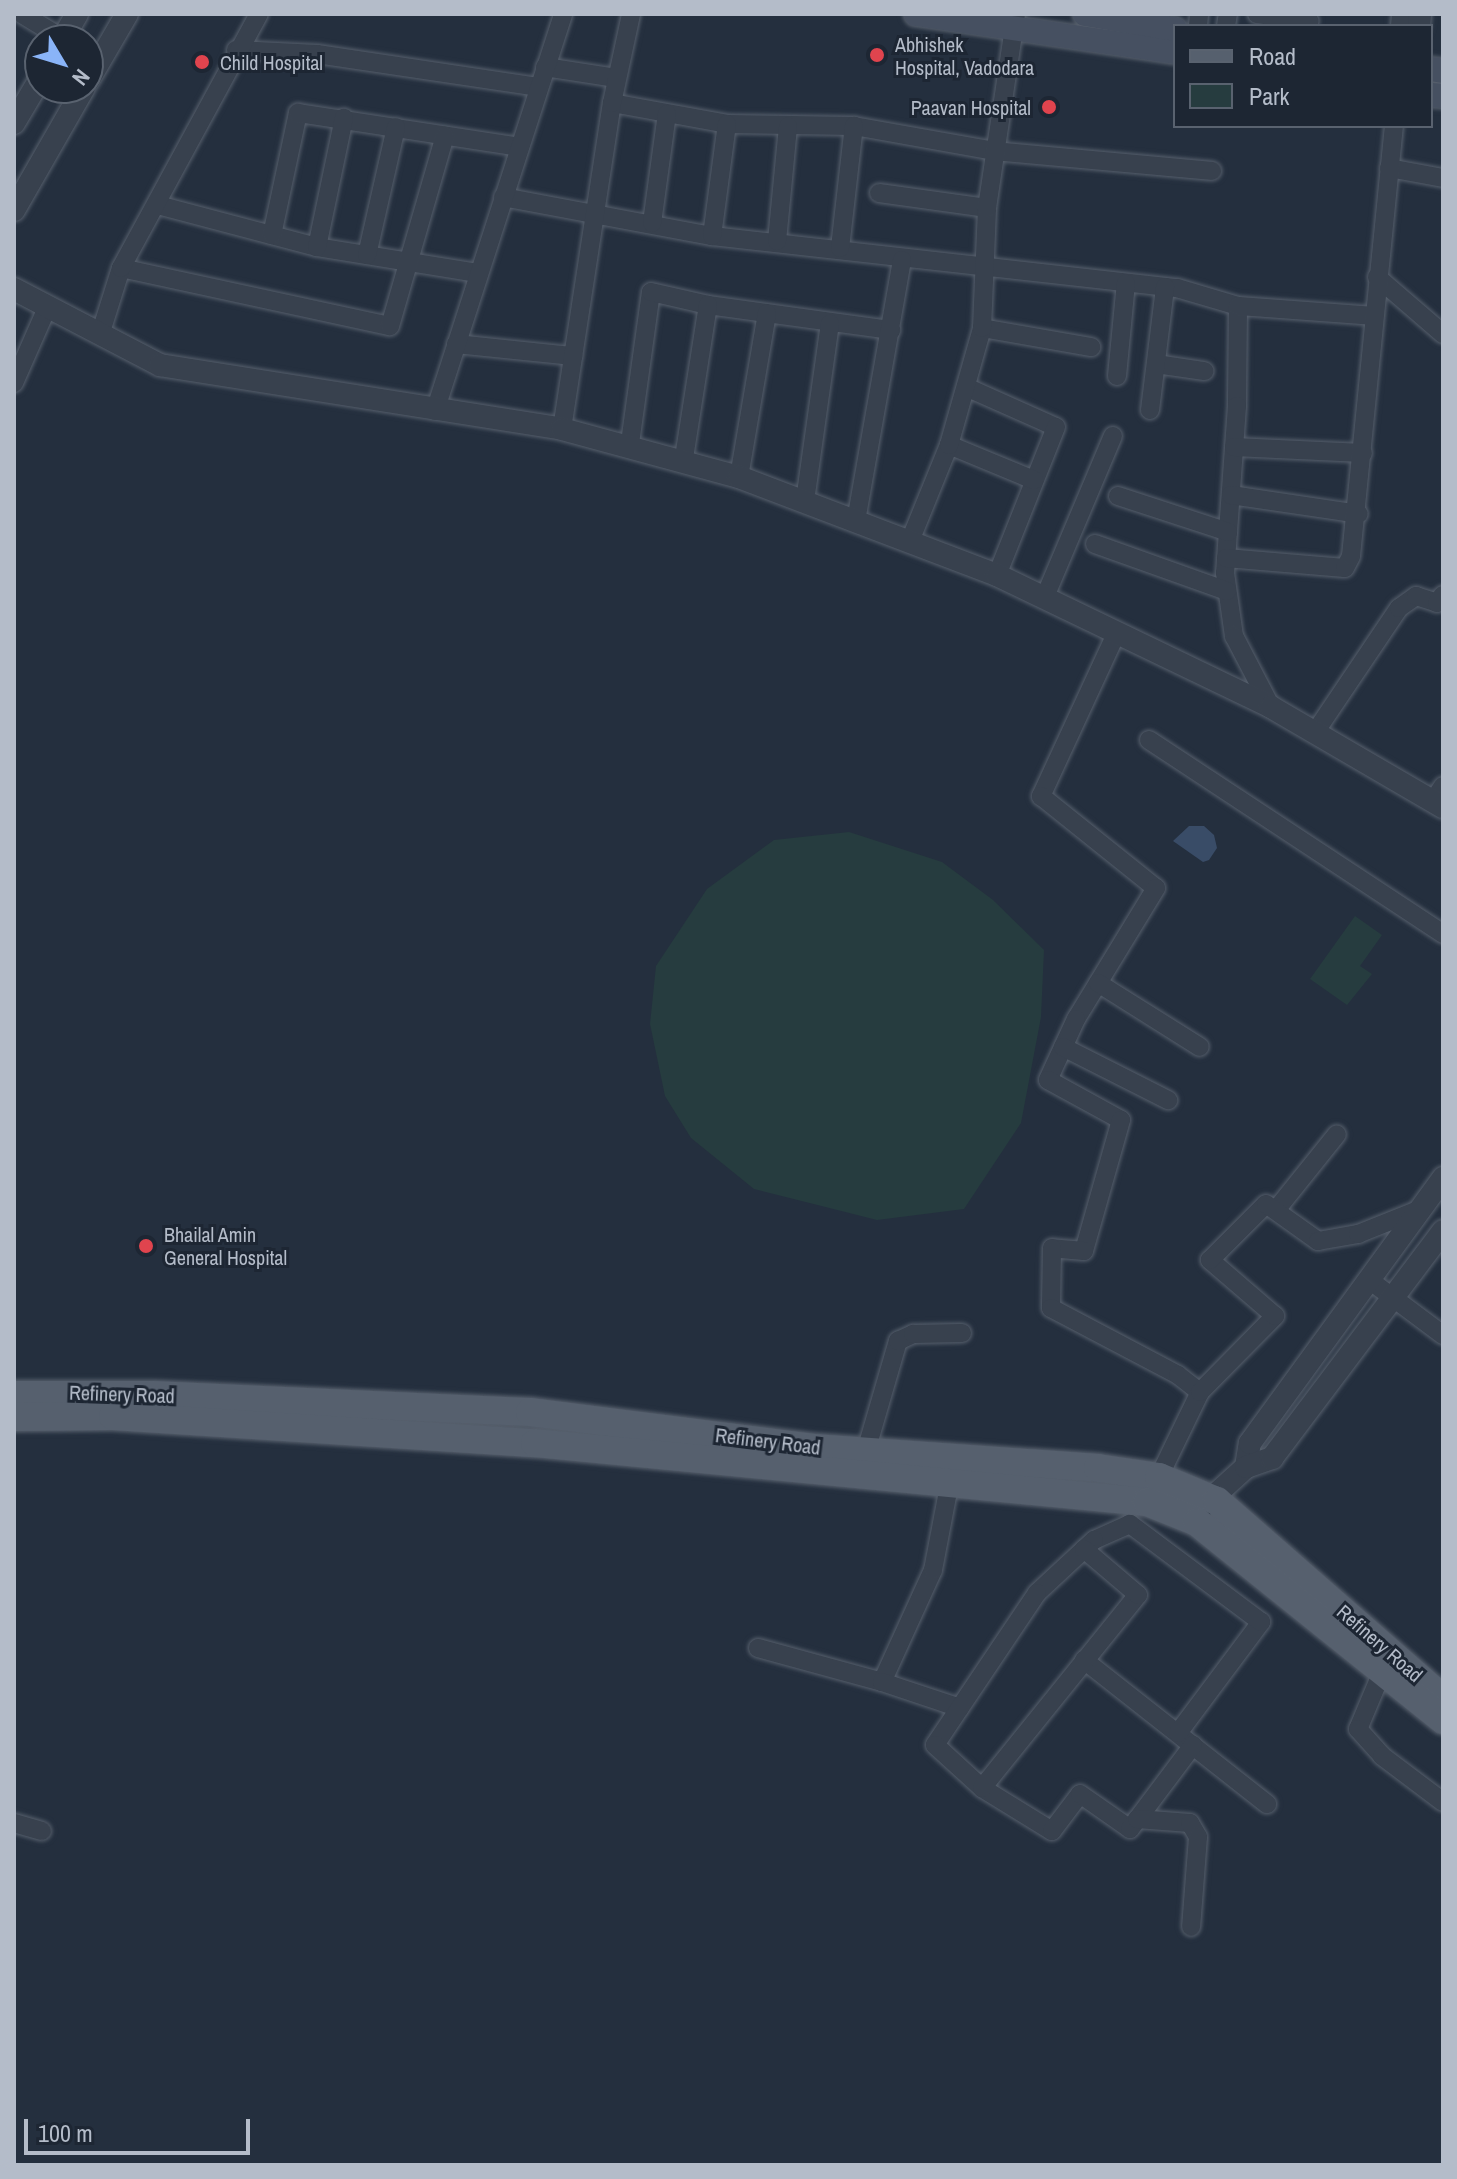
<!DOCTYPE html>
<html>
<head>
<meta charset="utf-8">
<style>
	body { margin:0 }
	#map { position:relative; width:1457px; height:2179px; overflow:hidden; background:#242f3e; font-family:"Archivo Narrow",sans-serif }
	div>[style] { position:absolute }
	.green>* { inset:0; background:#263c3f }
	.water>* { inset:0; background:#394c67 }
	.roads { filter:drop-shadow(0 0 2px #565f6c) drop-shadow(0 0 2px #565f6c) }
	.minor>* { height:18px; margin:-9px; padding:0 9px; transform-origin:9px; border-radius:9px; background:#38414e }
	.tertiary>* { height:22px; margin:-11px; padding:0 11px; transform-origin:11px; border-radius:11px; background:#38414e }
	.secondary>* { height:24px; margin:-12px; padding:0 12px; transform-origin:12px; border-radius:12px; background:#465061 }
	.primary>* { height:28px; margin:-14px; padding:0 14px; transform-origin:14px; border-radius:14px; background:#56606e }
	.dots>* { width:22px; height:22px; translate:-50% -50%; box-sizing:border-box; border:4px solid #1d2633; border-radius:50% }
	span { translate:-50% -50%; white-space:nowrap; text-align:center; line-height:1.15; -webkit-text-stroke:6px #1d2633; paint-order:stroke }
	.poi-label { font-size:20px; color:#b4bcc9 }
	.left { translate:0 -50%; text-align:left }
	.right { translate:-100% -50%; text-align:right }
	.street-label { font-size:20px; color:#b4bcc9 }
	.frame { position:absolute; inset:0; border:16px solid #b4bcc9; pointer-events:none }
	.legend { position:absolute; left:1173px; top:24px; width:260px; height:104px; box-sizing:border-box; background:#1d2633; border:2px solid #59626f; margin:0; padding:10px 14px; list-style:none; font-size:24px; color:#b4bcc9 }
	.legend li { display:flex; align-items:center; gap:16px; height:40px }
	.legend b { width:40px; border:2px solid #59626f }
	.north { position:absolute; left:24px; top:24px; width:80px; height:80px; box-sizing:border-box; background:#1d2633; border:2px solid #59626f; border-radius:50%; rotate:128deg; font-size:22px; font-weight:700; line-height:32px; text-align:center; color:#b4bcc9 }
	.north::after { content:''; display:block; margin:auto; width:28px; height:36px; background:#8ab4f8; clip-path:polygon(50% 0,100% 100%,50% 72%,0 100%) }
	.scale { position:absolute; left:24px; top:2119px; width:226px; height:36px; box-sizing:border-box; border:4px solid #b4bcc9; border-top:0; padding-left:10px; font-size:24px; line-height:28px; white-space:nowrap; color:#b4bcc9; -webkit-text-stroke:6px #1d2633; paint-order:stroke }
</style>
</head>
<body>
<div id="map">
	<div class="green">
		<i style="clip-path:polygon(849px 832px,942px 862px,993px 900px,1044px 950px,1041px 1017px,1021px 1123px,964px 1209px,877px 1220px,754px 1189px,691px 1138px,665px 1096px,650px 1024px,656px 966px,707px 889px,774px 840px)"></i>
		<i style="clip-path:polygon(1355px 916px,1382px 935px,1360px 966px,1372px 974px,1347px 1005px,1310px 979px)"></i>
	</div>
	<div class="water">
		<i style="clip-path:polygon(1189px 826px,1204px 826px,1214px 835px,1217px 848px,1209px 860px,1203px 862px,1173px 841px)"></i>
	</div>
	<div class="roads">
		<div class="minor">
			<i style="left:22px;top:14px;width:48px;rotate:31.4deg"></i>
			<i style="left:1257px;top:14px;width:53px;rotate:7.5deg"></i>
			<i style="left:1198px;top:26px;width:12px;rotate:-85deg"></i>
			<i style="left:1226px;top:26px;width:12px;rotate:-81deg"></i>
			<i style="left:236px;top:50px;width:81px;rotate:2.8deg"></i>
			<i style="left:317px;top:54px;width:223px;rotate:8.5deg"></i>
			<i style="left:545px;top:67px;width:72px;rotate:8.8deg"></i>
			<i style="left:612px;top:103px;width:117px;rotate:10.3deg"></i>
			<i style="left:727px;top:124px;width:127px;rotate:0.9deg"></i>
			<i style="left:854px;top:126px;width:142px;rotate:10.1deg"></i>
			<i style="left:994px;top:151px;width:219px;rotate:5.2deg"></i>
			<i style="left:1389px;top:168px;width:55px;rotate:10.5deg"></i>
			<i style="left:879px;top:193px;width:109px;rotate:7.9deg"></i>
			<i style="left:503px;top:197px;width:213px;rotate:10.6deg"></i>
			<i style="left:712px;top:236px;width:468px;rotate:6.4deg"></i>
			<i style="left:1177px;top:288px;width:64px;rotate:16.4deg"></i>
			<i style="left:1238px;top:306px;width:100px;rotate:90.6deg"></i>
			<i style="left:1237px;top:406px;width:167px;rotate:94.1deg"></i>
			<i style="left:1225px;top:573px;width:64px;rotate:81.9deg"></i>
			<i style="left:1234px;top:636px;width:80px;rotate:62.5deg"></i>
			<i style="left:158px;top:205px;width:164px;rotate:14.8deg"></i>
			<i style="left:317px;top:247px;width:163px;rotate:9.2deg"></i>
			<i style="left:652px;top:223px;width:110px;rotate:-82.2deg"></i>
			<i style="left:272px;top:235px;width:125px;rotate:-78deg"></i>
			<i style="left:298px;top:113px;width:224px;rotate:8.7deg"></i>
			<i style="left:712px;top:236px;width:113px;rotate:-82.4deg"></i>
			<i style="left:777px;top:241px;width:115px;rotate:-84.5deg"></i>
			<i style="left:317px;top:247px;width:132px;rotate:-78.2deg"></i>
			<i style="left:840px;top:248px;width:123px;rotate:-83.5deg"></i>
			<i style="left:367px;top:255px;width:131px;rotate:-77.2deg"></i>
			<i style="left:121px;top:268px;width:275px;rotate:12.2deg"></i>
			<i style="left:390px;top:326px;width:198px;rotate:-73.9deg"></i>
			<i style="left:1377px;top:277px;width:87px;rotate:40.8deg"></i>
			<i style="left:1238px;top:306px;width:135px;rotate:4.2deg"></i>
			<i style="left:982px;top:328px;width:111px;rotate:9.9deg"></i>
			<i style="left:100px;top:335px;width:70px;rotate:-72.6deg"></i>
			<i style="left:121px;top:268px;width:289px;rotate:-61.5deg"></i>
			<i style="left:456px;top:344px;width:118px;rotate:5.9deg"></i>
			<i style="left:1156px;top:364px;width:49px;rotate:8.3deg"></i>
			<i style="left:1117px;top:376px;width:93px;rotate:-84.5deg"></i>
			<i style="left:14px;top:383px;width:82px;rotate:-66.3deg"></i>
			<i style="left:966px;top:387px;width:98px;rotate:24deg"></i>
			<i style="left:1056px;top:427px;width:159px;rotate:111.7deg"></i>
			<i style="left:1150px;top:410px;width:124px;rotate:-83deg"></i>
			<i style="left:435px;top:411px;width:417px;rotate:-72.1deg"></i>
			<i style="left:562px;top:429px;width:330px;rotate:-81.3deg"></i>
			<i style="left:612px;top:103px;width:91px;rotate:-77.9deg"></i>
			<i style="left:630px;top:443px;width:152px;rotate:-82.1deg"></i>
			<i style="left:651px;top:292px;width:58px;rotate:12.8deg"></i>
			<i style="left:708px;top:305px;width:185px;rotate:7.8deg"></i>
			<i style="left:949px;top:445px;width:92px;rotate:22.4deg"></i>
			<i style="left:1234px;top:447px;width:129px;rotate:2.7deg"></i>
			<i style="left:684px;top:458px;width:155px;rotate:-81.1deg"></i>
			<i style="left:739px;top:477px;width:166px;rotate:-80.3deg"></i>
			<i style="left:1231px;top:495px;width:129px;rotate:8.4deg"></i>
			<i style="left:1118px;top:496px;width:116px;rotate:18.1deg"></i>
			<i style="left:805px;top:501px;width:179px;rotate:-82deg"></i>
			<i style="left:856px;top:521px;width:265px;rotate:-80deg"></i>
			<i style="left:910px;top:541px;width:104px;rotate:-67.9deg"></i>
			<i style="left:949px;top:445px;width:122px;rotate:-74.2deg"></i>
			<i style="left:982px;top:328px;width:120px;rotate:-87.6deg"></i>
			<i style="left:987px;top:208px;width:196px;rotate:-81.5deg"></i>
			<i style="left:1095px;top:544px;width:140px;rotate:19.6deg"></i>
			<i style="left:1226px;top:558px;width:119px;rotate:4.8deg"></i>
			<i style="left:1345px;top:568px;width:13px;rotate:-63deg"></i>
			<i style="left:1351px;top:556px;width:432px;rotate:-84.3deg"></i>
			<i style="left:1044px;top:599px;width:177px;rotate:-67.1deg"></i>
			<i style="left:1116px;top:634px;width:179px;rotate:114.8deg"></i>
			<i style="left:1041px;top:796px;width:147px;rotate:38.7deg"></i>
			<i style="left:1156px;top:888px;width:153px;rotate:121.4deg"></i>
			<i style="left:1076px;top:1019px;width:67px;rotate:114.7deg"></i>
			<i style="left:1048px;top:1080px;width:83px;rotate:28.7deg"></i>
			<i style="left:1121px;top:1120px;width:136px;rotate:105.8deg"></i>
			<i style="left:1084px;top:1251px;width:32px;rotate:-175deg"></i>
			<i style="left:1052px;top:1248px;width:60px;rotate:91deg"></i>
			<i style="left:1051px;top:1308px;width:144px;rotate:27.8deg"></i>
			<i style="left:1178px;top:1375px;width:28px;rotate:38deg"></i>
			<i style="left:1200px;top:1392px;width:94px;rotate:115.8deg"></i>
			<i style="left:1316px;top:731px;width:148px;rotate:-56deg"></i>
			<i style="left:1399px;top:608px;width:21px;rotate:-35deg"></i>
			<i style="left:1416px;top:596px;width:22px;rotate:18deg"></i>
			<i style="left:1437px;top:603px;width:10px;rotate:-53deg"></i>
			<i style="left:1149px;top:740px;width:352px;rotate:33.4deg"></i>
			<i style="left:1433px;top:801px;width:18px;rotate:-56deg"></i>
			<i style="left:1098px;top:983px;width:120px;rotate:32.1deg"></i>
			<i style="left:1063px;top:1047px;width:118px;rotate:26.8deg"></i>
			<i style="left:1276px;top:1210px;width:97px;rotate:-51.2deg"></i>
			<i style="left:1372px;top:1282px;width:89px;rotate:36.7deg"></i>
			<i style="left:1200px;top:1392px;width:107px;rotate:-45.4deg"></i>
			<i style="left:1275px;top:1316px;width:86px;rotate:-139.3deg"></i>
			<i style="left:1210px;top:1260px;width:79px;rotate:-45deg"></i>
			<i style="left:1266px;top:1204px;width:64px;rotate:35.4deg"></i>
			<i style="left:1318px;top:1241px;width:41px;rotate:-9.9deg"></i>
			<i style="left:1358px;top:1234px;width:70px;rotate:-21.8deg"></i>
			<i style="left:866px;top:1451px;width:115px;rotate:-73.8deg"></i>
			<i style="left:898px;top:1341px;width:17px;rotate:-25deg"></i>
			<i style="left:913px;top:1334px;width:49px;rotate:-1.2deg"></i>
			<i style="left:758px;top:1648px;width:129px;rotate:15.3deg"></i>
			<i style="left:882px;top:1682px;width:123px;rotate:-65.5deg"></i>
			<i style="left:933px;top:1570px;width:86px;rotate:-79.2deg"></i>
			<i style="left:1084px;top:1660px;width:233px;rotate:38.2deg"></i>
			<i style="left:1382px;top:1672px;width:62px;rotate:112.8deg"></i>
			<i style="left:1358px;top:1729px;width:36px;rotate:48deg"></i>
			<i style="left:1382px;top:1756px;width:76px;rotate:37deg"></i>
			<i style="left:882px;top:1682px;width:82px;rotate:18.4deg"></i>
			<i style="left:1178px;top:1733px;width:139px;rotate:-53.2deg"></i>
			<i style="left:1261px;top:1622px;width:164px;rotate:-143.2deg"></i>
			<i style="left:1130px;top:1524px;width:39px;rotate:156deg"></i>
			<i style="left:1094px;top:1540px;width:78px;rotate:137.1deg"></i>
			<i style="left:1037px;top:1593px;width:183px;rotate:123.9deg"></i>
			<i style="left:935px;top:1745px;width:64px;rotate:42.5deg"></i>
			<i style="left:982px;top:1788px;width:82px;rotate:31.6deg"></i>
			<i style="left:1052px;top:1831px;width:46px;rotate:-52.9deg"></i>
			<i style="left:1080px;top:1794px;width:61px;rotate:35deg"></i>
			<i style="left:1130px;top:1829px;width:105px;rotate:-53.1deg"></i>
			<i style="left:982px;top:1788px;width:248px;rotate:-51.1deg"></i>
			<i style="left:1138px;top:1595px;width:71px;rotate:-139.6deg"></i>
			<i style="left:1137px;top:1819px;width:53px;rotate:4.3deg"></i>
			<i style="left:1190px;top:1823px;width:16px;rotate:60deg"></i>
			<i style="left:1198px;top:1837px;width:90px;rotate:94.4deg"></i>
			<i style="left:14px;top:1823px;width:29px;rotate:16deg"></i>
		</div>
		<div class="tertiary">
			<i style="left:1402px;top:26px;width:12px;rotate:-85deg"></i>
			<i style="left:1419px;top:26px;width:12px;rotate:-85deg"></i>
			<i style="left:62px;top:40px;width:30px;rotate:-60deg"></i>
			<i style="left:88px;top:81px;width:78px;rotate:-59.8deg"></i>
			<i style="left:14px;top:123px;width:51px;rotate:-59.4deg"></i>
			<i style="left:14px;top:210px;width:141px;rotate:-60.2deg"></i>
			<i style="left:14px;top:289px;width:165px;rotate:27.5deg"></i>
			<i style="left:160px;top:365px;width:407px;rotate:9deg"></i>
			<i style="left:562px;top:429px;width:183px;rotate:15.2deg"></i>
			<i style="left:739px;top:477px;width:276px;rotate:20.8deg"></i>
			<i style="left:997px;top:575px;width:304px;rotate:25.7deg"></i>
			<i style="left:1271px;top:707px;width:199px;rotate:30.2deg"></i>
			<i style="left:1246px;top:1467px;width:24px;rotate:-81deg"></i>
			<i style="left:1250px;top:1443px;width:328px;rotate:-53.9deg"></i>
			<i style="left:1202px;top:1507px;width:59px;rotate:-42.3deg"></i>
			<i style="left:1246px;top:1467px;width:28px;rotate:-19deg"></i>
			<i style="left:1272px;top:1458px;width:284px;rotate:-53deg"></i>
		</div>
		<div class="secondary">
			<i style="left:916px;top:14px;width:262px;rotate:8.3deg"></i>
			<i style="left:1085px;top:14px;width:91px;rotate:9.5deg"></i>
			<i style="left:1431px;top:69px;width:12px;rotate:9deg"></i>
			<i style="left:1431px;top:95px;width:12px;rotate:5deg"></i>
		</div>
		<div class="primary">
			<i style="left:14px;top:1395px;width:139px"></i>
			<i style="left:153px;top:1395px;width:377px;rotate:2.6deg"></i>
			<i style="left:530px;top:1412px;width:286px;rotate:7.2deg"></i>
			<i style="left:814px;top:1448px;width:285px;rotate:4deg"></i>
			<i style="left:1098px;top:1468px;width:62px;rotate:8.4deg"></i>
			<i style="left:1159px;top:1477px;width:63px;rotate:22.5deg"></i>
			<i style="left:1217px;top:1501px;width:300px;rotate:41.2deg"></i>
			<i style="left:14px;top:1417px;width:99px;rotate:-0.6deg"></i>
			<i style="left:113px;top:1416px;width:423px;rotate:3.7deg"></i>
			<i style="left:535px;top:1443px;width:615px;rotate:5.51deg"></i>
			<i style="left:1147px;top:1502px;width:54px;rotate:21.8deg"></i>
			<i style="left:1197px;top:1522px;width:316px;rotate:38.8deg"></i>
		</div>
	</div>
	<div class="dots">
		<i style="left:877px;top:55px;background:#e0444e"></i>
		<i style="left:202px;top:62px;background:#e0444e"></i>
		<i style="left:1049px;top:107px;background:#e0444e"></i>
		<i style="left:146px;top:1246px;background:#e0444e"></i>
	</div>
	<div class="poi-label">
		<span class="left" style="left:895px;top:56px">Abhishek<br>Hospital, Vadodara</span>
		<span class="left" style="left:220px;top:62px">Child Hospital</span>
		<span class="right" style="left:1031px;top:107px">Paavan Hospital</span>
		<span class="left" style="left:164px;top:1246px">Bhailal Amin<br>General Hospital</span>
	</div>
	<div class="street-label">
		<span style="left:122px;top:1394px;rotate:2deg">Refinery Road</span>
		<span style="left:768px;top:1441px;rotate:7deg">Refinery Road</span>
		<span style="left:1380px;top:1643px;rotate:41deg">Refinery Road</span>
	</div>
	<div class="frame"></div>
	<ul class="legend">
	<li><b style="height:10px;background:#56606e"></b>Road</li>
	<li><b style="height:22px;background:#263c3f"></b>Park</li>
	</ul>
	<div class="north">N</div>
	<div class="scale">100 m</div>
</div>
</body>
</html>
